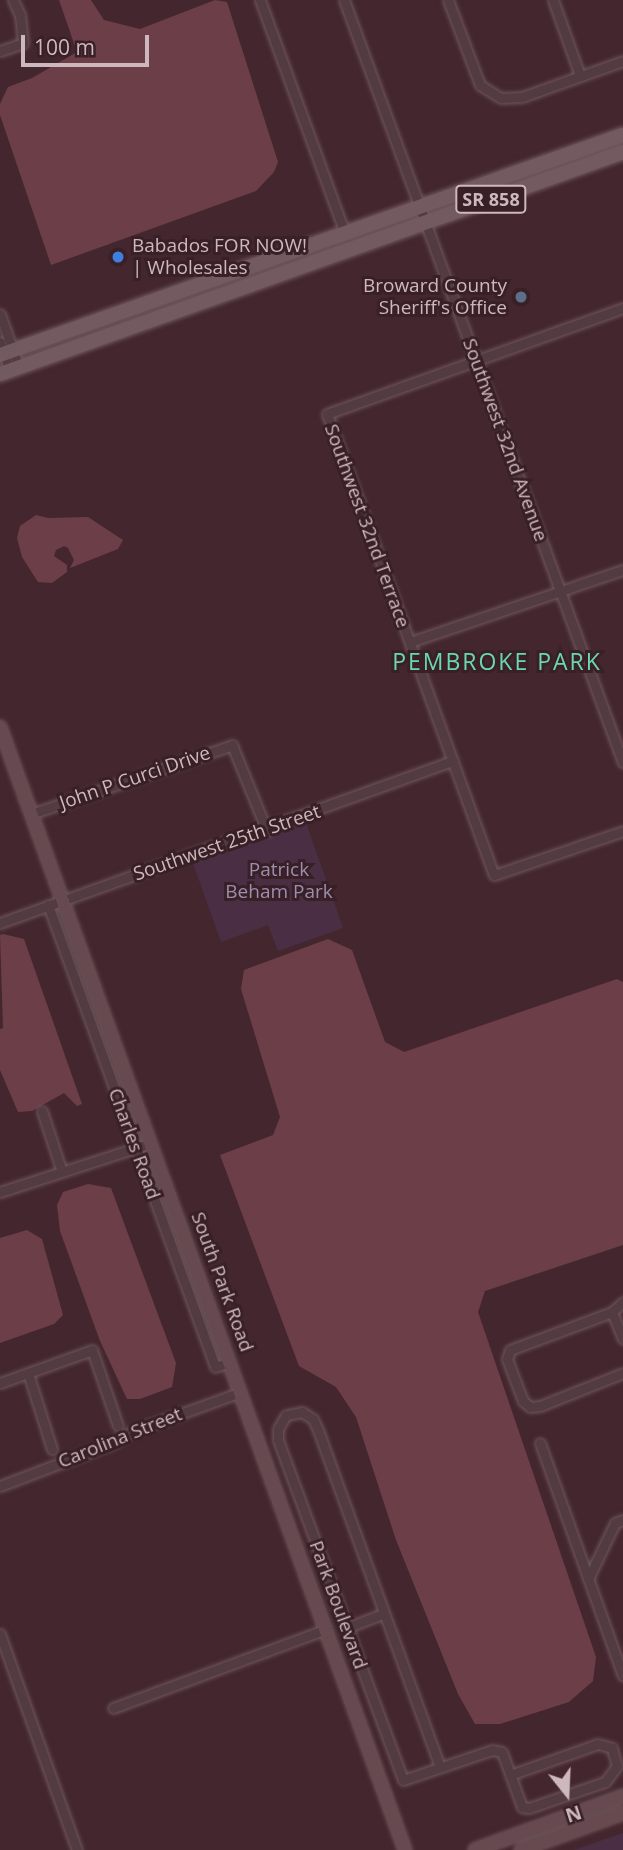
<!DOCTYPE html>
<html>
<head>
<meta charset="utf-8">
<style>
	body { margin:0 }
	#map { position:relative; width:623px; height:1850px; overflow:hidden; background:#44272e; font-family:"Open Sans",sans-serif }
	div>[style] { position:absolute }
	.green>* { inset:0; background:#4a2f44 }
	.water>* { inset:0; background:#6c3e48 }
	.roads { filter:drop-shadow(0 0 2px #6e575c) drop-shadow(0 0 2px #6e575c) }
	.street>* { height:9px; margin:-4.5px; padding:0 4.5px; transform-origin:4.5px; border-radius:4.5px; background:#533c41 }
	.secondary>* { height:12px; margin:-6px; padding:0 6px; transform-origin:6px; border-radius:6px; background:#664a4f }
	.primary>* { height:14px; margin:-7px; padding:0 7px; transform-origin:7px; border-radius:7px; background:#735a60 }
	.dots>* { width:19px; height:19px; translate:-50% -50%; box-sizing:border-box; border:4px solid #392026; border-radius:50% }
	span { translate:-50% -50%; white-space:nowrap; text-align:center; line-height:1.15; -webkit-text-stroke:6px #392026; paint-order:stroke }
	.shield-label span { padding:2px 5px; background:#392026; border:2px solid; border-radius:5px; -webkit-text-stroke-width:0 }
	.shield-label { font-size:18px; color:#cdb9bd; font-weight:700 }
	.poi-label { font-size:19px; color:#cdb9bd }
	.left { translate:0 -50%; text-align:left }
	.right { translate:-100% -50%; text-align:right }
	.street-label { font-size:19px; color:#cdb9bd }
	.park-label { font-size:19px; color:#9d8db1 }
	.quarter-label { font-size:23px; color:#6ad7af; letter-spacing:2px }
	.north { position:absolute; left:532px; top:1759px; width:70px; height:70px; -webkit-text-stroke:5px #392026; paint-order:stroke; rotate:162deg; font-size:19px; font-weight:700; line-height:28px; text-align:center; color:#cdb9bd }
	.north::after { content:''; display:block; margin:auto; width:24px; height:32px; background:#cdb9bd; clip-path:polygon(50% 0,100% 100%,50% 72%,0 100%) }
	.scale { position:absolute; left:21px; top:35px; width:128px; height:32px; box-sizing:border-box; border:4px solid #cdb9bd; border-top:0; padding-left:9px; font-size:21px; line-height:24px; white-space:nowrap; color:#cdb9bd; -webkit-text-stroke:5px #392026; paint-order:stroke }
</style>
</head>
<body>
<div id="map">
	<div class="green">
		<i style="clip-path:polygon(306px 823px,343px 928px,278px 951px,268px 925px,221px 942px,193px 863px)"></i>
		<i style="clip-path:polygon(623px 1833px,623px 1850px,574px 1850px)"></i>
	</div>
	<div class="water">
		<i style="clip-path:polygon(59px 0,91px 0,104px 20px,140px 29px,215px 0,227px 2px,278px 162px,274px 172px,256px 191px,51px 265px,0 115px,0 104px,8px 87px,32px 78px,77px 52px)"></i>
		<i style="clip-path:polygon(36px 515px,48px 518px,88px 517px,123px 540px,118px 549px,70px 568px,74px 560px,68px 548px,64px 546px,56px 550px,54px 556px,67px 565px,67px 572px,52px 583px,38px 582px,22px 557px,17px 538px,20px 526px)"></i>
		<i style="clip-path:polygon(3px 934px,24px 939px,82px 1104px,77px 1106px,64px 1093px,32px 1111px,18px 1112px,0 1070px,0 1029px,3px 1028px,0 935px)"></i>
		<i style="clip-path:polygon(328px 939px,352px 950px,385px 1042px,404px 1052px,617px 979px,623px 982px,623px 1245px,485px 1291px,478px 1312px,596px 1657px,593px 1681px,569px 1702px,500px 1724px,475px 1724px,458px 1694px,396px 1540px,356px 1417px,336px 1387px,299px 1366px,220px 1155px,273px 1135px,280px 1117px,241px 989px,244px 970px)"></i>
		<i style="clip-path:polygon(88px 1184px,111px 1188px,176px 1363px,172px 1387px,140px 1399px,127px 1399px,100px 1341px,60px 1231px,57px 1205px,63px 1192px)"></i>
		<i style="clip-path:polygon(27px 1230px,42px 1239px,63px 1315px,54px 1324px,0 1343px,0 1238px)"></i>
	</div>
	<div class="roads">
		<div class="street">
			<i style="left:260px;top:0;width:249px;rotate:70deg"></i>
			<i style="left:344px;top:0;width:812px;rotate:69.91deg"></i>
			<i style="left:448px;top:0;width:91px;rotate:69.4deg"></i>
			<i style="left:480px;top:85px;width:25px;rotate:32deg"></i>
			<i style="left:501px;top:98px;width:21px;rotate:-3deg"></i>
			<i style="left:522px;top:97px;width:107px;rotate:-19.6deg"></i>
			<i style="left:553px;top:0;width:81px;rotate:70.4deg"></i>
			<i style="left:0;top:51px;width:24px;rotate:-19deg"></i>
			<i style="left:23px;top:43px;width:28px;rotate:-96deg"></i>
			<i style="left:20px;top:15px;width:17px;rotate:-115deg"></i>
			<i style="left:623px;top:308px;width:314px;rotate:160.3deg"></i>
			<i style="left:327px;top:414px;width:490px;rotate:70.1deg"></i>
			<i style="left:494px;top:875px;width:136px;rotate:-18.8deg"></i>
			<i style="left:0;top:314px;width:57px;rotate:70.6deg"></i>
			<i style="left:0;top:342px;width:31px;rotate:71deg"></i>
			<i style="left:410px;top:642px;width:225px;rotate:-18.7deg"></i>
			<i style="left:31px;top:814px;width:213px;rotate:-18.9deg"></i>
			<i style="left:232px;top:745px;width:93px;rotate:67.9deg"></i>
			<i style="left:48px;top:905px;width:491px;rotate:70.1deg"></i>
			<i style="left:215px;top:1367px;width:16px;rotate:-18deg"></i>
			<i style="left:0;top:923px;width:481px;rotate:-19.7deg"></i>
			<i style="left:42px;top:1111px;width:64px;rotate:71.8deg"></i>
			<i style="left:0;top:1192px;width:159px;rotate:-18deg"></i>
			<i style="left:623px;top:1302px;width:15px;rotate:138deg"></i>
			<i style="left:612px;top:1312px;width:109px;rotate:159.6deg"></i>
			<i style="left:510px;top:1350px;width:9px;rotate:108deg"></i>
			<i style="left:507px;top:1359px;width:45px;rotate:69.1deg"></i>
			<i style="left:523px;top:1401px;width:9px;rotate:41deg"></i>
			<i style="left:530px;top:1407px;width:10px;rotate:-6deg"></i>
			<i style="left:540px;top:1406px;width:89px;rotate:-21.7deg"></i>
			<i style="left:612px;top:1312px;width:29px;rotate:68deg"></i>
			<i style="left:28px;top:1373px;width:80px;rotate:72.5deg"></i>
			<i style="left:0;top:1383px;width:98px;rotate:-19.7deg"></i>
			<i style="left:92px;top:1350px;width:80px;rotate:71.1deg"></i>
			<i style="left:540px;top:1443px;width:247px;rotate:70.4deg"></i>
			<i style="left:0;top:1486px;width:121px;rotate:-20.8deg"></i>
			<i style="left:113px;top:1443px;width:23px;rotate:-31deg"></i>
			<i style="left:133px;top:1431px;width:115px;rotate:-19.9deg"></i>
			<i style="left:588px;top:1579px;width:62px;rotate:-64.3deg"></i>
			<i style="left:615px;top:1523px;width:9px;rotate:-21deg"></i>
			<i style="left:346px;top:1628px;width:40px;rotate:-21deg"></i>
			<i style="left:0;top:1634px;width:229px;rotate:70.4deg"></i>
			<i style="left:113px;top:1708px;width:228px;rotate:-20.3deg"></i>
			<i style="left:440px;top:1767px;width:356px;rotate:-109.9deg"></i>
			<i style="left:319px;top:1432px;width:14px;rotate:-115deg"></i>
			<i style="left:313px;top:1419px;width:13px;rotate:-148deg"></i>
			<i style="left:302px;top:1412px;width:16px;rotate:169deg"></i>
			<i style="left:286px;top:1415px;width:16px;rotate:120deg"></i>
			<i style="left:278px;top:1429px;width:11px;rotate:90deg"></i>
			<i style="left:278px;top:1440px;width:362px;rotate:69.8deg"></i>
			<i style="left:403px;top:1780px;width:94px;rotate:-18.6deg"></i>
			<i style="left:492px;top:1750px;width:10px;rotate:11deg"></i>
			<i style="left:502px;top:1752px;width:59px;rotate:70deg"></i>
			<i style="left:522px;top:1807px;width:7px;rotate:8deg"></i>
			<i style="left:529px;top:1808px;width:80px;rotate:-18.9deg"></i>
			<i style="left:605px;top:1782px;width:20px;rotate:-53deg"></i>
			<i style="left:617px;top:1766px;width:19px;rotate:-106deg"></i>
			<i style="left:510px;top:1775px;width:93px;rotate:-19.4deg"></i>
			<i style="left:598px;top:1744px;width:15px;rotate:16deg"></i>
		</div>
		<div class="secondary">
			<i style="left:0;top:727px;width:1194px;rotate:70.17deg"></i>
			<i style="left:475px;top:1850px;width:158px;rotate:-20deg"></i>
			<i style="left:521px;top:1850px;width:109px;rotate:-19.9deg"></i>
		</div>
		<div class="primary">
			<i style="left:0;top:355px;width:661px;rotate:-19.45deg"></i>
			<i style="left:0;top:374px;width:661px;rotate:-19.61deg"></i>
		</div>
	</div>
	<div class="dots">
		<i style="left:118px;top:257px;background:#3f7fe0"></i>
		<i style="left:521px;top:297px;background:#5c6f8a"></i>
	</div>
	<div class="shield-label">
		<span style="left:491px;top:199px">SR 858</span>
	</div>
	<div class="poi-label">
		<span class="left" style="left:132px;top:257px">Babados FOR NOW!<br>| Wholesales</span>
		<span class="right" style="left:507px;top:297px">Broward County<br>Sheriff's Office</span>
	</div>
	<div class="street-label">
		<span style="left:505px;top:440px;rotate:70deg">Southwest 32nd Avenue</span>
		<span style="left:367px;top:526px;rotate:70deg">Southwest 32nd Terrace</span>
		<span style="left:135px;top:778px;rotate:-19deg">John P Curci Drive</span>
		<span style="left:227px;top:843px;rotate:-19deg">Southwest 25th Street</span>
		<span style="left:134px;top:1144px;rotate:70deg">Charles Road</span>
		<span style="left:222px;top:1282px;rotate:70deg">South Park Road</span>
		<span style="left:120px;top:1438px;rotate:-22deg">Carolina Street</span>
		<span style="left:338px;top:1605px;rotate:70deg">Park Boulevard</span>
	</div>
	<div class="park-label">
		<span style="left:279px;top:881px">Patrick<br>Beham Park</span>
	</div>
	<div class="quarter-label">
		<span style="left:497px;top:661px">PEMBROKE PARK</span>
	</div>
	<div class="north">N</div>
	<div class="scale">100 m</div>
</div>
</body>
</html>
